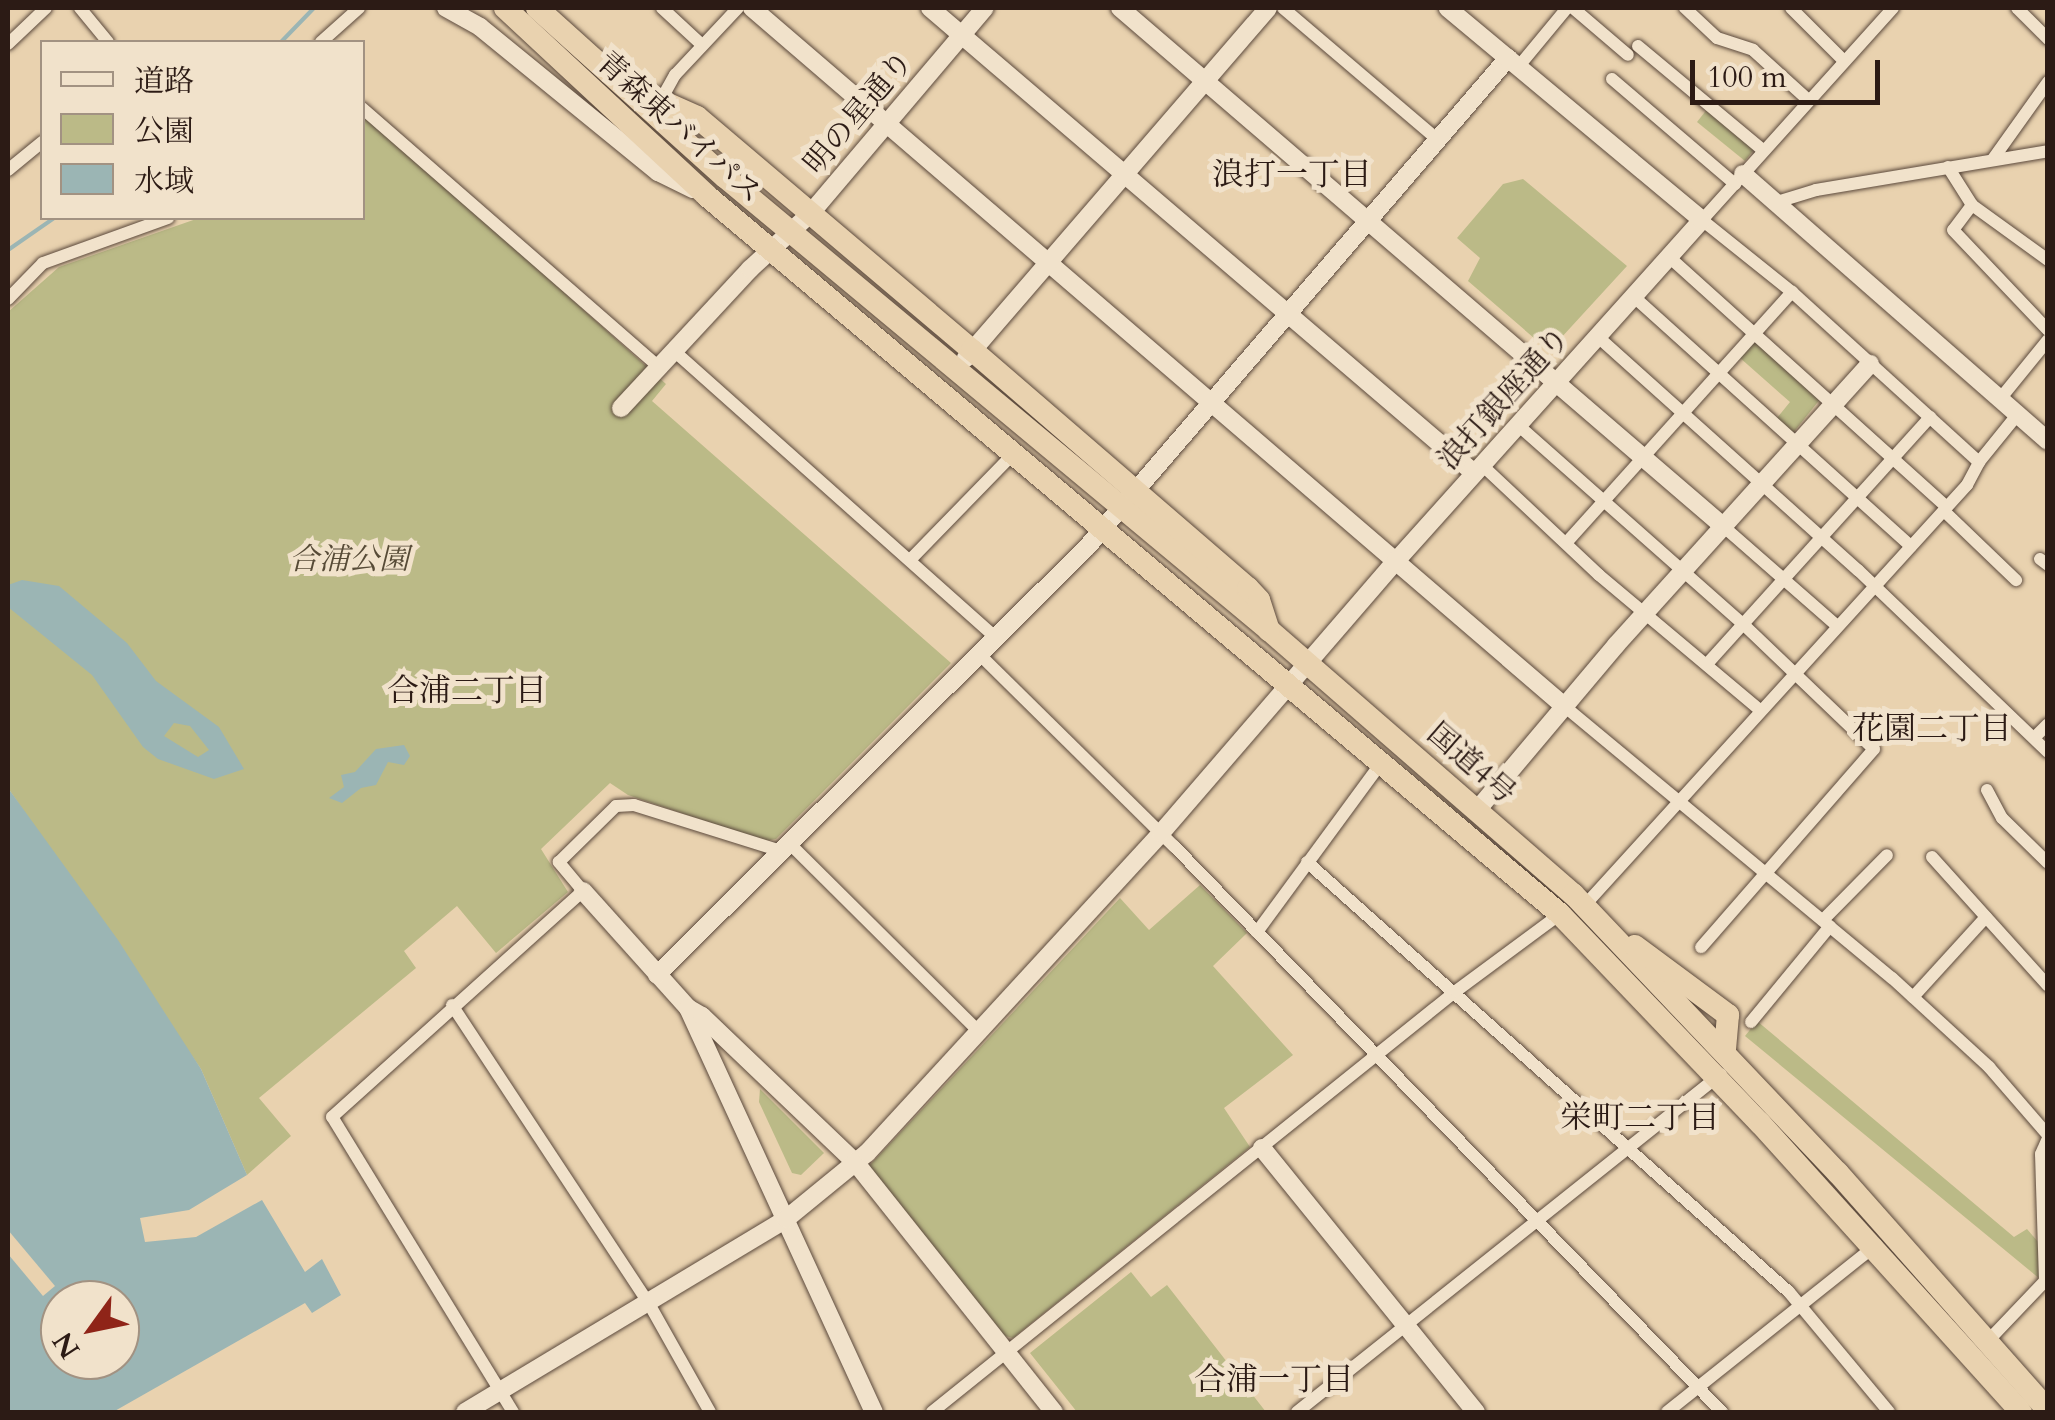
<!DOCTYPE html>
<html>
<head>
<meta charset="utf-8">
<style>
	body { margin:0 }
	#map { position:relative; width:2055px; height:1420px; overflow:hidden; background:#e9d2af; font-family:Cardo,"Noto Serif JP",serif }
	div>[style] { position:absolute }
	.green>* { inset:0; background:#bbba87 }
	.water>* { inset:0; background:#9bb5b4 }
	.pier>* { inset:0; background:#e9d2af }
	.stream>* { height:4px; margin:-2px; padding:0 2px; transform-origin:2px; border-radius:2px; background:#9bb5b4 }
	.roads { filter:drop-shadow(0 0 2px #5b493c) drop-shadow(0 0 2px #5b493c) }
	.street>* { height:12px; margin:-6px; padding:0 6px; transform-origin:6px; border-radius:6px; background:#f1e2cb }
	.secondary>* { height:18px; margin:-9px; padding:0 9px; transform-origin:9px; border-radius:9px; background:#f1e2cb }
	.highway>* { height:22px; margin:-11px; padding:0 11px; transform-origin:11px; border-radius:11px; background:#e9d2af }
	span { translate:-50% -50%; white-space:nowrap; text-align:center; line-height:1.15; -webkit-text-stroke:10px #f1e2cb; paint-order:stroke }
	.street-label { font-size:30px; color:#2c1b15 }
	.park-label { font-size:30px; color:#574b37; font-style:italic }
	.neighbourhood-label { font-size:32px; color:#2c1b15 }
	.frame { position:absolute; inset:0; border:10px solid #2c1b15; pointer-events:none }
	.legend { position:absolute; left:40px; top:40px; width:325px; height:180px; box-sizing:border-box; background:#f1e2cb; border:2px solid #a29282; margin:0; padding:12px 18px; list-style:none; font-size:30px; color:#2c1b15 }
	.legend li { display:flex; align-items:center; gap:20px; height:50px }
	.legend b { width:50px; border:2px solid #a29282 }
	.north { position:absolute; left:40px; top:1280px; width:100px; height:100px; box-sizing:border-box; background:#f1e2cb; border:2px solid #a29282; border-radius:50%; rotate:237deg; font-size:28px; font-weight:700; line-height:40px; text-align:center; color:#2c1b15 }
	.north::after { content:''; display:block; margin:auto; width:35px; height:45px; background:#8f2418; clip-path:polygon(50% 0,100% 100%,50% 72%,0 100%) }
	.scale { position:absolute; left:1690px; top:60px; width:190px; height:45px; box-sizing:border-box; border:5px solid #2c1b15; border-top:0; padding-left:12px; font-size:30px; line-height:35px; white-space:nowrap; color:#2c1b15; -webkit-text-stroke:8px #f1e2cb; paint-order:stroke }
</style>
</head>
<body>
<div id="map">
	<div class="green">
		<i style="clip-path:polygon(1708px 108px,1755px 148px,1745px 161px,1697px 122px)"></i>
		<i style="clip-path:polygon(363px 112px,666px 384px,652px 401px,951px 663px,776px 839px,765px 841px,628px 795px,610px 783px,541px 849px,568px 892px,496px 953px,457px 906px,404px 951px,416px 968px,259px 1098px,291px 1136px,247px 1175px,201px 1069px,8px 788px,8px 312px,59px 267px,199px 218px,362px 218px)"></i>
		<i style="clip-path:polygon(1523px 179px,1627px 266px,1549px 351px,1468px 281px,1480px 258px,1457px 238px,1503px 184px)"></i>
		<i style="clip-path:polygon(1755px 339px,1821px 398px,1793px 433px,1777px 418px,1790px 402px,1739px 357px)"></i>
		<i style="clip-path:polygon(1200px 885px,1247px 933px,1213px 966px,1293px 1055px,1224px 1108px,1250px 1147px,1013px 1338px,1005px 1336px,869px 1166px,1120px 898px,1149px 930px)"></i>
		<i style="clip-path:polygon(1757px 1021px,2014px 1237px,2027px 1229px,2039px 1243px,2040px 1279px,1745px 1036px)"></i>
		<i style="clip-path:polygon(760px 1089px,824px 1153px,801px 1175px,792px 1173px,759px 1102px)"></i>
		<i style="clip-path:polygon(1131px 1272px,1151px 1297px,1167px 1285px,1266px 1412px,1077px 1412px,1030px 1353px)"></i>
	</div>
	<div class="water">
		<i style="clip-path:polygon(evenodd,22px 580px,59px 586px,127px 643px,156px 681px,219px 727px,244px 769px,214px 779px,158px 759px,143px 747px,92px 675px,8px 607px,8px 585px,22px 580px,174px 723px,190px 726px,209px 750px,198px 757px,164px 736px,174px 723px)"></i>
		<i style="clip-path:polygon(404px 745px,410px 756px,404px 765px,388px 762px,376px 785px,361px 788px,342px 803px,329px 798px,344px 787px,341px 775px,355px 772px,376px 749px)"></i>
		<i style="clip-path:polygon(evenodd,8px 788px,118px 940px,201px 1069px,247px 1175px,189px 1210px,140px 1218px,145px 1242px,196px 1237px,262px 1200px,305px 1272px,322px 1259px,341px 1295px,312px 1313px,305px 1303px,113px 1412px,8px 1412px,8px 788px,60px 1300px,120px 1300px,120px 1360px,60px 1360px,60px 1300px)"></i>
	</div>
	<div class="pier">
		<i style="clip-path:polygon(8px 1230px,55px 1286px,43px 1296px,8px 1254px)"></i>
	</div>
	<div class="stream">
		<i style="left:281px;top:42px;width:47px;rotate:-45.9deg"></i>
		<i style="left:8px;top:250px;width:56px;rotate:-34.8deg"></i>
	</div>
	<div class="roads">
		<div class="street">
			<i style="left:80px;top:8px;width:44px;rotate:50.5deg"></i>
			<i style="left:662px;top:8px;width:54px;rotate:42.8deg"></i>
			<i style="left:1283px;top:8px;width:204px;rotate:40.4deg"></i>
			<i style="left:1573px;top:8px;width:72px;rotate:40.5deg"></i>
			<i style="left:1685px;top:8px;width:44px;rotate:43.2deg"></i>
			<i style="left:1717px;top:38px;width:38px;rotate:18deg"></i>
			<i style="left:1753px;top:50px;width:73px;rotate:42.2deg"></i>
			<i style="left:1791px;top:8px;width:74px;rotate:45deg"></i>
			<i style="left:1893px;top:8px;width:285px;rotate:132deg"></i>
			<i style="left:1702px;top:220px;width:115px;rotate:38.7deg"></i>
			<i style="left:1792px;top:292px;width:253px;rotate:42.3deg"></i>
			<i style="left:2017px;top:8px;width:44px;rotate:45deg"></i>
			<i style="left:321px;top:42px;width:51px;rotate:-41.8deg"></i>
			<i style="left:8px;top:44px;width:52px;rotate:-43.5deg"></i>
			<i style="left:1638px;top:46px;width:163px;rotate:39.8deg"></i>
			<i style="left:1519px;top:66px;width:75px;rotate:-50.4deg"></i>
			<i style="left:1612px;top:79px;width:162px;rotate:40.5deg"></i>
			<i style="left:661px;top:100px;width:29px;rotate:-61deg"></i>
			<i style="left:675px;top:75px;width:92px;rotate:-46.8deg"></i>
			<i style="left:362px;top:108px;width:394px;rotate:41.1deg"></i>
			<i style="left:1993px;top:159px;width:95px;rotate:-54.5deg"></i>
			<i style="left:1948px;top:167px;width:45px;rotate:57.7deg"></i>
			<i style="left:1972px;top:205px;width:94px;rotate:35.9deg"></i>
			<i style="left:8px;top:170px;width:44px;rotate:-39.5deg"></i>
			<i style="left:1777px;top:202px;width:41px;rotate:-17.1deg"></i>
			<i style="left:1816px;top:190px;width:235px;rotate:-9.5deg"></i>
			<i style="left:1972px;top:205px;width:31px;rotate:127deg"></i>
			<i style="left:1953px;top:230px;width:138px;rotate:46.5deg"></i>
			<i style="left:1668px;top:256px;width:375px;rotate:42deg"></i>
			<i style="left:1633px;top:296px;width:374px;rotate:42deg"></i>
			<i style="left:8px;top:299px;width:50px;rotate:-45.8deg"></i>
			<i style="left:43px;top:263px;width:133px;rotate:-19.8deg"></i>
			<i style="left:1597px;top:336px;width:351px;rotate:41.9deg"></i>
			<i style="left:1858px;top:570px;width:263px;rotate:43.8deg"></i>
			<i style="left:673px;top:350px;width:431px;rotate:41.7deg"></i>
			<i style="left:2000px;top:399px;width:76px;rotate:-50.9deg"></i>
			<i style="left:1519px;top:426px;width:299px;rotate:41.5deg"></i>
			<i style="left:1743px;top:624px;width:181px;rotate:43.7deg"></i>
			<i style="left:1874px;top:749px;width:263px;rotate:131.1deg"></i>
			<i style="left:1483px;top:466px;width:159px;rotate:43.2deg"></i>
			<i style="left:1599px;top:575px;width:210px;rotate:40deg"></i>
			<i style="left:1944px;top:511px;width:100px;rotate:43.8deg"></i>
			<i style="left:1724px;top:527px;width:150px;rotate:41.2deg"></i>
			<i style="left:1566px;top:543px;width:338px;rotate:-48deg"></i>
			<i style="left:2040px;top:559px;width:10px;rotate:37deg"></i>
			<i style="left:910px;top:560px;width:146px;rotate:-45.8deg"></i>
			<i style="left:979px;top:654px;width:274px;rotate:44.6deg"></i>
			<i style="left:1174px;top:846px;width:788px;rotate:45.93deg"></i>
			<i style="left:1707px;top:664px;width:333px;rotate:-47.9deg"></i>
			<i style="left:1564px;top:706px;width:426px;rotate:39.7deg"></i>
			<i style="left:1892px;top:978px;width:132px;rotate:42.5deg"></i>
			<i style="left:1989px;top:1067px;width:90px;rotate:49.1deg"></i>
			<i style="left:2035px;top:737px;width:18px;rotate:-45deg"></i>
			<i style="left:1987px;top:790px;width:32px;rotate:62deg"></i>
			<i style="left:2002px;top:818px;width:64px;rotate:44.4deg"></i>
			<i style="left:789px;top:843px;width:265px;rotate:44.8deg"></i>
			<i style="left:1932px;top:857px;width:173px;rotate:48deg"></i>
			<i style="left:1307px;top:862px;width:646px;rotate:41.74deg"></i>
			<i style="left:1789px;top:1292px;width:156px;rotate:50.2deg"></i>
			<i style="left:1585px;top:905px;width:568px;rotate:-47.71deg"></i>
			<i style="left:1967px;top:485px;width:26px;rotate:-62deg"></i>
			<i style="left:1979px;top:462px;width:60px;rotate:-51deg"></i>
			<i style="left:1823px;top:920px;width:91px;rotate:-45.4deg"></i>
			<i style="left:1257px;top:932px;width:210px;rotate:-53.7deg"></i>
			<i style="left:1913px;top:997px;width:108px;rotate:-47.6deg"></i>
			<i style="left:452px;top:1005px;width:356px;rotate:56.6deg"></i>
			<i style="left:648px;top:1302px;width:126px;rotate:60.6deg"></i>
			<i style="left:1751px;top:1022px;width:124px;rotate:-50.5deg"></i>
			<i style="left:1985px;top:1344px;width:87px;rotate:-46.4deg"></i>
			<i style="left:2045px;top:1281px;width:127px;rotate:-91.8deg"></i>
			<i style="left:2041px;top:1154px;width:17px;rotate:-66deg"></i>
			<i style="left:513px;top:1412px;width:346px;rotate:-121.5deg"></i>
			<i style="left:332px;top:1117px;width:338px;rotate:-42deg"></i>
			<i style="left:583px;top:891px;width:38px;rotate:-130deg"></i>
			<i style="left:559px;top:862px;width:80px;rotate:-44.5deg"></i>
			<i style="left:616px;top:806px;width:18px;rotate:-3deg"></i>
			<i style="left:634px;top:805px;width:154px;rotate:17.4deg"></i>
			<i style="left:932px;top:1412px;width:672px;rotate:-38.78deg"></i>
			<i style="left:1456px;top:991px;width:129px;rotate:-36.5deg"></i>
			<i style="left:1297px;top:1412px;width:542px;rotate:-38.56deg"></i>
			<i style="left:1667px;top:1412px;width:268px;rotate:-38.6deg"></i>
		</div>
		<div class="secondary">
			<i style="left:446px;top:8px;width:39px;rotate:29deg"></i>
			<i style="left:480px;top:27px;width:230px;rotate:39.2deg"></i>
			<i style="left:658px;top:172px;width:39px;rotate:26deg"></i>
			<i style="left:752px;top:8px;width:1071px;rotate:40.68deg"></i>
			<i style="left:930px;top:8px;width:716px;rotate:40.52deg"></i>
			<i style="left:1120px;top:8px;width:796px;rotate:40.67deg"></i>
			<i style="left:1743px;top:174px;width:405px;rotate:41.2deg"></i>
			<i style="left:966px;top:358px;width:462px;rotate:-49.2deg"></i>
			<i style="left:621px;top:408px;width:190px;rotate:-47.1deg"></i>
			<i style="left:750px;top:269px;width:81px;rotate:-42.5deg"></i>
			<i style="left:810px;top:214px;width:270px;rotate:-49.7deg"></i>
			<i style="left:1478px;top:809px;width:214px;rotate:-49.9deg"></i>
			<i style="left:1616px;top:645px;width:379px;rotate:-47.9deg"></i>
			<i style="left:583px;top:891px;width:157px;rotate:48.1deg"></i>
			<i style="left:688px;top:1008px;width:445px;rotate:65.3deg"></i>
			<i style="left:657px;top:975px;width:608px;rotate:-44.87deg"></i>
			<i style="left:1088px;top:546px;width:644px;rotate:-49.28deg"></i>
			<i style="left:688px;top:1008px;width:16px;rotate:30deg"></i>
			<i style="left:702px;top:1016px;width:211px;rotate:43.7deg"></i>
			<i style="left:855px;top:1162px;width:320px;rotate:51.5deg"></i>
			<i style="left:1262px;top:1148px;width:340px;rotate:51deg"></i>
			<i style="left:465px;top:1412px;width:375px;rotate:-31deg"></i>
			<i style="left:786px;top:1219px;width:104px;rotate:-39.2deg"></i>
			<i style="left:867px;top:1153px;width:435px;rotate:-47.4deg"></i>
			<i style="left:1161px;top:833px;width:359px;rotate:-49.2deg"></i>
			<i style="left:1396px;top:561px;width:458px;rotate:-48.1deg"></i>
			<i style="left:1702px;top:220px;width:331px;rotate:-140.2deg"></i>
		</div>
		<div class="highway">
			<i style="left:505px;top:8px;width:276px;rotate:42.9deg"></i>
			<i style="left:707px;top:196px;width:1115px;rotate:40.09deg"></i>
			<i style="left:1560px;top:914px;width:289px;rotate:46.3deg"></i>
			<i style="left:1760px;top:1123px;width:389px;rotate:47.9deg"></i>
			<i style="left:537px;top:8px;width:253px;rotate:42deg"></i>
			<i style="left:725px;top:177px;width:708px;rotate:39.78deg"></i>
			<i style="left:1269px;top:630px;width:403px;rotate:41deg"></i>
			<i style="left:1573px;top:894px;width:385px;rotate:46.5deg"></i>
			<i style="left:1838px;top:1173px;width:317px;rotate:48.5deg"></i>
			<i style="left:639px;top:91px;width:64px;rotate:24.1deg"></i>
			<i style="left:697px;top:117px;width:360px;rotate:40.3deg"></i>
			<i style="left:972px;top:350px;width:364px;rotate:40.8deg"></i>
			<i style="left:1248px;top:588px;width:16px;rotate:47deg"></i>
			<i style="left:1259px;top:600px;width:32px;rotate:72deg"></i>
			<i style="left:1635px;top:946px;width:116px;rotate:36.6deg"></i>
			<i style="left:1728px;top:1015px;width:38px;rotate:95deg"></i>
		</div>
	</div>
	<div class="street-label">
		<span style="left:859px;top:113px;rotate:-50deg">明の星通り</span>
		<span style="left:679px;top:128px;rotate:42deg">青森東バイパス</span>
		<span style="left:1504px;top:399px;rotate:-48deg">浪打銀座通り</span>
		<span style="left:1471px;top:764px;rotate:41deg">国道4号</span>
	</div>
	<div class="park-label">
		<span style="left:349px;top:560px">合浦公園</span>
	</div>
	<div class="neighbourhood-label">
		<span style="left:1292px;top:175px">浪打一丁目</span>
		<span style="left:467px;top:691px">合浦二丁目</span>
		<span style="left:1932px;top:729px">花園二丁目</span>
		<span style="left:1640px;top:1118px">栄町二丁目</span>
		<span style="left:1274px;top:1380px">合浦一丁目</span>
	</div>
	<div class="frame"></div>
	<ul class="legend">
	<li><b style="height:12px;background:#f1e2cb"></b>道路</li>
	<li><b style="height:28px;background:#bbba87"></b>公園</li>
	<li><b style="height:28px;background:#9bb5b4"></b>水域</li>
	</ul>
	<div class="north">N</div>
	<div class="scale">100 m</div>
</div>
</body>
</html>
